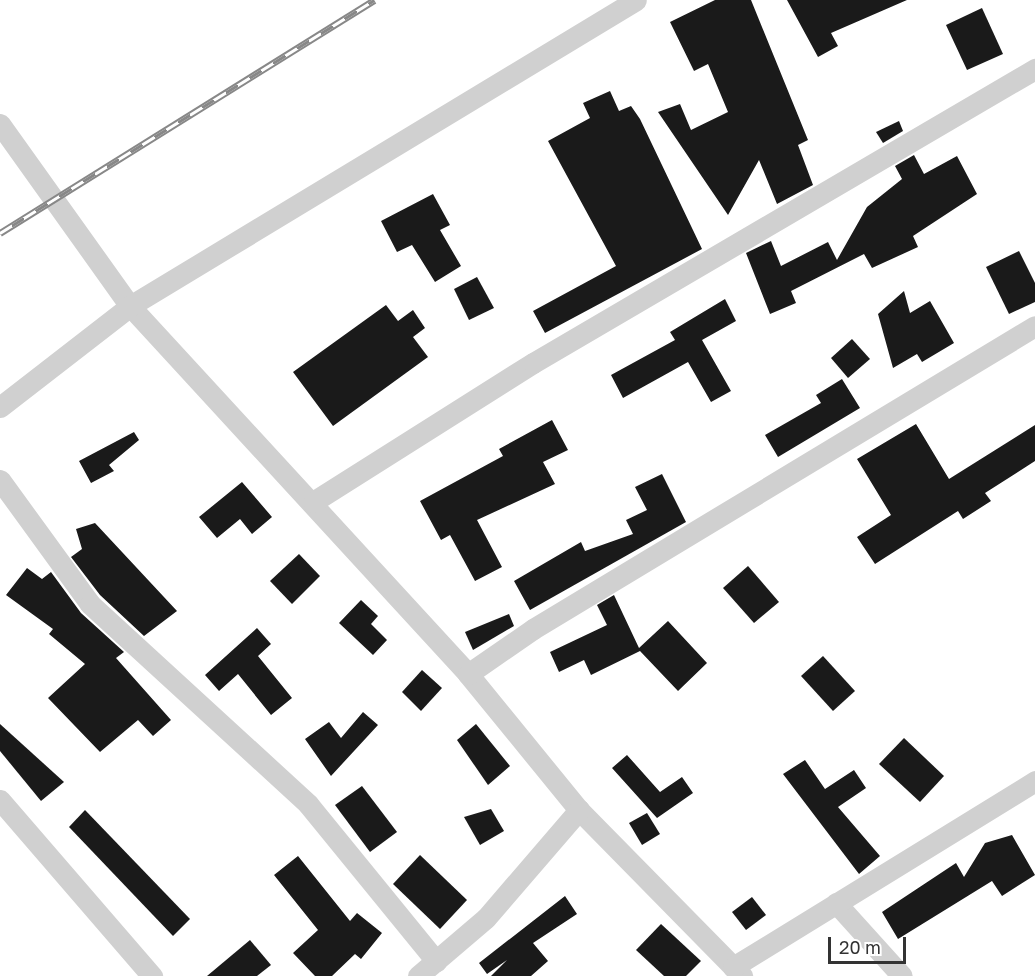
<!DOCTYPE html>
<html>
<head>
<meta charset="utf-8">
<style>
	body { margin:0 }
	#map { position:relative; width:1035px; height:976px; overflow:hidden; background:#fff; font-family:"Golos Text",sans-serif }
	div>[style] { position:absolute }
	.building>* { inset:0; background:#1a1a1a }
	.street>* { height:21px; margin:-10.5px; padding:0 10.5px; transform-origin:10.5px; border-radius:10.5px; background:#d0d0d0 }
	.rail>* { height:7px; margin-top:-3.5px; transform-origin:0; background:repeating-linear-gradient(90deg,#fff 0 14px,#888 0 28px); box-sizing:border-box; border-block:2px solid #888 }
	span { translate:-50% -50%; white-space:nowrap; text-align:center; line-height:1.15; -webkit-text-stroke:6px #fff; paint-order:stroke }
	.scale { position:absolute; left:828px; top:937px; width:78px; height:27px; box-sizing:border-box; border:3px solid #333; border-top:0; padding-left:8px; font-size:18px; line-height:21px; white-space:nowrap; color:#333; -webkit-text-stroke:4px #fff; paint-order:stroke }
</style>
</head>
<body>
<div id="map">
	<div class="building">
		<i style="clip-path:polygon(715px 0,751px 0,808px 140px,798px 145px,813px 185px,777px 204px,759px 160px,728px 215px,658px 112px,680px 104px,691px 130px,728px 112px,708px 64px,694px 71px,670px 22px)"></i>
		<i style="clip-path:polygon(787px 0,907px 0,831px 33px,838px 46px,818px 57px)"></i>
		<i style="clip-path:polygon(982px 8px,1003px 54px,967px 70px,946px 25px)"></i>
		<i style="clip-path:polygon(610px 91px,619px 111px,631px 106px,640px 119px,702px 249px,545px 333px,533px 311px,616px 266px,548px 141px,590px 118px,583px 103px)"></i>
		<i style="clip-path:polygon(899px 121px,903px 131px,883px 143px,876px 132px)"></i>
		<i style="clip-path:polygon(914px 155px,924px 174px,957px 156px,977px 194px,913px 236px,918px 247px,872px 268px,864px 254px,791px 291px,796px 303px,770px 314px,746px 253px,771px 241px,781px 266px,828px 242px,837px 260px,867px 207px,902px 179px,895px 166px)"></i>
		<i style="clip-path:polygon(433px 194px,450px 225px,440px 230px,461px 266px,435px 282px,412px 245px,397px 252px,381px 221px)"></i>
		<i style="clip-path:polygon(1019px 251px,1035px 283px,1035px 302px,1009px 314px,986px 267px)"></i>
		<i style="clip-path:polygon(477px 277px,494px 308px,469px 320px,454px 289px)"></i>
		<i style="clip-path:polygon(904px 291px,910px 313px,930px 301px,954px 343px,922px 362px,917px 354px,893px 368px,878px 314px)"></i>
		<i style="clip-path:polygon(725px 299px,736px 321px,702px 340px,731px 391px,711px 402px,688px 362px,623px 398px,611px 375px,675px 340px,670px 332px)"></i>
		<i style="clip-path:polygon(386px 305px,398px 321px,413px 310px,425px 328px,413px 337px,428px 357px,333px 426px,293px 372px)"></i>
		<i style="clip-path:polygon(852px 339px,870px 359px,848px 378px,831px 358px)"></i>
		<i style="clip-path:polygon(842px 379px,860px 408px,778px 457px,765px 435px,821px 403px,816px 395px)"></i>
		<i style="clip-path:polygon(552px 420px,568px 450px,543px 462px,555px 484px,477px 520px,502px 567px,475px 581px,450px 535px,441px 540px,420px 501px,503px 456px,499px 449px)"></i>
		<i style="clip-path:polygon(916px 424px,949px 479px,1035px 425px,1035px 461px,985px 493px,991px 501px,963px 519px,958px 511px,875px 564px,857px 537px,891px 515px,857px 459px)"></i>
		<i style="clip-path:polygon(134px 432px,139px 440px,109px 465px,114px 471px,91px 483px,79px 461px)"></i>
		<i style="clip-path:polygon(662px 474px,686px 522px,530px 610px,514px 581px,581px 542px,585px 551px,633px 534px,626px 520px,647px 510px,635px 487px)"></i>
		<i style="clip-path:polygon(242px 482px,272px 517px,252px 534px,240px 519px,217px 538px,199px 517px)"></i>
		<i style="clip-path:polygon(95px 523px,177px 611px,144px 636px,100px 595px,71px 557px,82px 549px,76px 529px)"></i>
		<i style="clip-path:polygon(299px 554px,320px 576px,292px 604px,270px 581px)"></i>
		<i style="clip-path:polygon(748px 566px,779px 602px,754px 623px,723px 588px)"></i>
		<i style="clip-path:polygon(27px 568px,42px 579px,51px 572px,81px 613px,124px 652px,116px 658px,171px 720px,153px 736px,138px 720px,100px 752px,48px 698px,85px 664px,49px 634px,53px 629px,6px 595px)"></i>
		<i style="clip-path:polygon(614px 595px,639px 648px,668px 621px,707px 663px,678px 691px,640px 651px,591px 675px,584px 660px,559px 672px,550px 652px,607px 625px,597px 605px)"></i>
		<i style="clip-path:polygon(361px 600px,378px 616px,371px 624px,387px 640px,373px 655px,339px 623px)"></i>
		<i style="clip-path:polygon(509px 614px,514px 626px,473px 650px,465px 632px)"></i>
		<i style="clip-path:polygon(257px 628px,271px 644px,258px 656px,292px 698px,271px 715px,238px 674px,219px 691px,205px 675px)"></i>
		<i style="clip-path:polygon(823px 656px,855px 691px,833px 711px,801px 676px)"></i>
		<i style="clip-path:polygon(422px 670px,442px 688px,421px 711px,402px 692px)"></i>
		<i style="clip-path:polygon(363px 712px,378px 725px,331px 776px,305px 739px,329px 722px,341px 738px)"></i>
		<i style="clip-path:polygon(0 724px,64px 782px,41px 801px,0 751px)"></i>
		<i style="clip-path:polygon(476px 724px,510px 766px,488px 785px,457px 740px)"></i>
		<i style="clip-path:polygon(904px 738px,944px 776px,920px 802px,879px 764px)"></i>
		<i style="clip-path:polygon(627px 755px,660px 792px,682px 777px,693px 793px,657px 818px,612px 768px)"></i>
		<i style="clip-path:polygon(805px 760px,825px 789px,854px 770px,866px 788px,838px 807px,880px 856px,859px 874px,783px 774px)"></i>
		<i style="clip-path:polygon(362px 786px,397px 832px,370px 852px,335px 805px)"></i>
		<i style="clip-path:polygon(491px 809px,504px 831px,480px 845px,464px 817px)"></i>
		<i style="clip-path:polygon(85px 810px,190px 919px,173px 936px,69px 827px)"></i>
		<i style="clip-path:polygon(647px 813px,660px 834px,642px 845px,629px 823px)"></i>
		<i style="clip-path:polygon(1012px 835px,1035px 875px,1002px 896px,992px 881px,898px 939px,882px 912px,956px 863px,964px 877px,985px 843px)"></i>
		<i style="clip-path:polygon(420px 855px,467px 900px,440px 929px,393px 884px)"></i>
		<i style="clip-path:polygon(298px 856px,350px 921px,357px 913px,382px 933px,361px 959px,355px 954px,332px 976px,315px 976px,293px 953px,318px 930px,274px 875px)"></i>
		<i style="clip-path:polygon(565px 896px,577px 914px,533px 943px,548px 961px,531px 976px,491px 976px,507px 960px,487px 974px,479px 963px)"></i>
		<i style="clip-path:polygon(752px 897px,766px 915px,746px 930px,732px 912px)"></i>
		<i style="clip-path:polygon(661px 924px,701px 961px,686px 976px,664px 976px,636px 950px)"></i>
		<i style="clip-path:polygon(250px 940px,271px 965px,257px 976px,207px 976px)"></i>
	</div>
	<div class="street">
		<i style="left:0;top:124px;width:224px;rotate:54.5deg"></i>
		<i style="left:130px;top:306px;width:500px;rotate:47.4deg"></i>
		<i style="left:468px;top:674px;width:176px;rotate:50.8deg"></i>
		<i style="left:579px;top:810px;width:233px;rotate:45.5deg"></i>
		<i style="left:0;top:407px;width:165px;rotate:-37.8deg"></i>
		<i style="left:130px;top:306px;width:591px;rotate:-31.16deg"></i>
		<i style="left:0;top:480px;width:153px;rotate:54deg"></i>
		<i style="left:90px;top:604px;width:296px;rotate:42.5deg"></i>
		<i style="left:308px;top:804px;width:203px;rotate:50.8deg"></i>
		<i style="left:313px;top:502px;width:260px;rotate:-32.3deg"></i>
		<i style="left:533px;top:363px;width:582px;rotate:-30.36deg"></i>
		<i style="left:468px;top:674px;width:79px;rotate:-34.7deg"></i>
		<i style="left:533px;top:629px;width:586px;rotate:-31.11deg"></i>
		<i style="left:0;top:800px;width:233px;rotate:49.2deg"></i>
		<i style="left:836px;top:903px;width:98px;rotate:47.9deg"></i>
		<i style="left:733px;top:967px;width:355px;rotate:-31.6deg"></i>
		<i style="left:418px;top:976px;width:89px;rotate:-40.5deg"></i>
		<i style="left:486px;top:918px;width:143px;rotate:-49.3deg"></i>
	</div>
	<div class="rail">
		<i style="left:0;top:233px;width:441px;rotate:-31.9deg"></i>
	</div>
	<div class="scale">20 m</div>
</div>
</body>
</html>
